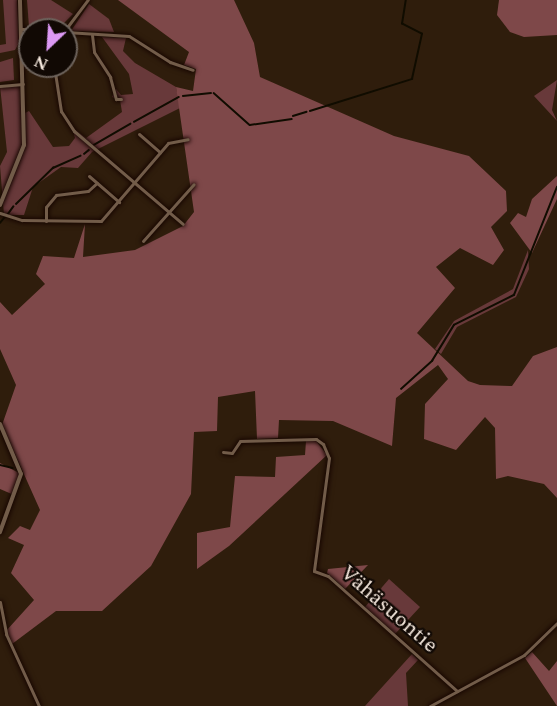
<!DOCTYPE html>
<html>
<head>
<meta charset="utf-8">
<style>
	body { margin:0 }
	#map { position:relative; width:557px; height:706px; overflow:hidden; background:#2f1d0c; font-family:Spectral,serif }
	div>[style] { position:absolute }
	.green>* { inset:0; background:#68393a }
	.forest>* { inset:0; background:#7e4849 }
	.stream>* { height:1.5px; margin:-0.75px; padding:0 0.75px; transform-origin:0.75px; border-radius:0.75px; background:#100c00 }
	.roads { filter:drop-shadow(0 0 2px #170600) drop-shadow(0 0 2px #170600) }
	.minor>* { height:3px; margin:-1.5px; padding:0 1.5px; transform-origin:1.5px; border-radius:1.5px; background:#725c49 }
	.tertiary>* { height:4px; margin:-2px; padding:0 2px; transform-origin:2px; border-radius:2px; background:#725c49 }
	span { translate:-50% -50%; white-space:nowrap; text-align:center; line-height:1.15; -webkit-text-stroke:4.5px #110904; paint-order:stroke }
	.street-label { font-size:22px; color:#f7eadf }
	.north { position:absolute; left:18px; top:18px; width:60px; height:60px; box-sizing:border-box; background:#110904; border:2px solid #6d635c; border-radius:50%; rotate:205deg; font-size:16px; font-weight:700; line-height:24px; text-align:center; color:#f7eadf }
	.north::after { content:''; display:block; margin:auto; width:21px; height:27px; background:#dc99f4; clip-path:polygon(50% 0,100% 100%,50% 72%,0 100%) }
</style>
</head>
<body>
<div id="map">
	<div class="green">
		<i style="clip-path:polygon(3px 0,17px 0,19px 43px,15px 50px,0 53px,0 45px,6px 44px)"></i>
		<i style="clip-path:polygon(27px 0,51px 0,73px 14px,58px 29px,29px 27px)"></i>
		<i style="clip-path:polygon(89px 4px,109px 19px,114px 32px,71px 31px)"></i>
		<i style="clip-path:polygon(102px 37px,126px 38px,123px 51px,135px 63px,176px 87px,180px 108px,92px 152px,78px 168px,61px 167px,33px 187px,24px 215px,4px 215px,0 166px,7px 152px,0 86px,23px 84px,25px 113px,29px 111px,53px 147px,69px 146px,75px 138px,72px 127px,86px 138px,122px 112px,120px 100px,112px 97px,116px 89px,121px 95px,133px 94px,129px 74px)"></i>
		<i style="clip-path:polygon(13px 58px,14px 80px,0 82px,0 62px)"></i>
		<i style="clip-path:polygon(557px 80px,552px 110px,557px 121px,534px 96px)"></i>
		<i style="clip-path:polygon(528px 250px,529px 269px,516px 297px,457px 327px,441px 354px,435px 349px,454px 321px,513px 289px)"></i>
		<i style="clip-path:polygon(389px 579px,420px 607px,395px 634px,365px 607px)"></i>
		<i style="clip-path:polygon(412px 654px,418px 660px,406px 673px,408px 706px,365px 706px)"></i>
	</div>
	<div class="forest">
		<i style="clip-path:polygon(118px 0,234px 0,254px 43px,260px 77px,394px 136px,469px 156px,506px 191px,507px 211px,491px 227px,504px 250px,493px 265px,460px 248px,436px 267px,455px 288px,417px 333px,468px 381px,480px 385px,512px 386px,533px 356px,557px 347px,557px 498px,544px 484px,508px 476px,496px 479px,495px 428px,485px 417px,456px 450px,424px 439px,425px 404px,448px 379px,438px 365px,396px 398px,392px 446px,333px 421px,279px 420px,278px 438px,257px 439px,255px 391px,218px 397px,217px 431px,194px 432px,191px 494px,151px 566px,102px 611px,56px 611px,12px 644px,6px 631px,34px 600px,11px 573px,24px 545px,8px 538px,20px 526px,30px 530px,40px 510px,2px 425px,16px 385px,0 349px,0 302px,12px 315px,45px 284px,36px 274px,43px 256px,74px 258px,85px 224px,83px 257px,135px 250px,183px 226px,194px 212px,176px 87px,193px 91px,196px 69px,184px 65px,189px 52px)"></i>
		<i style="clip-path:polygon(499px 0,557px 0,557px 35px,524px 37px,510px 32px,497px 15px)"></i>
		<i style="clip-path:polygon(557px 176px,557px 199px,532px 253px,510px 223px,518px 213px,526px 217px,532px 199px)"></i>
		<i style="clip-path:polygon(306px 441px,316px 441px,327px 455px,229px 546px,197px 569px,197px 533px,230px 527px,235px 476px,275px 477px,276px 457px,305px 455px)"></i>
		<i style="clip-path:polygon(0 463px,19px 473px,14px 495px,0 489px)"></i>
		<i style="clip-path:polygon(368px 565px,345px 589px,327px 573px,328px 569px)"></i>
		<i style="clip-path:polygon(532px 652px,549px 671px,557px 661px,557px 706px,525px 658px)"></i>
	</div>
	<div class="stream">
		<i style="left:214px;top:93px;width:48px;rotate:41.6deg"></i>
		<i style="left:250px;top:125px;width:42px;rotate:-8.1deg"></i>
		<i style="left:183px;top:96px;width:28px;rotate:-6deg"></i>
		<i style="left:310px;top:111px;width:107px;rotate:-17.4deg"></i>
		<i style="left:412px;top:79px;width:46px;rotate:-77.5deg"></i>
		<i style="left:422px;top:34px;width:22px;rotate:-153deg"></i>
		<i style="left:402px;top:24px;width:24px;rotate:-81deg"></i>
		<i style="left:293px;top:116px;width:14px;rotate:-17deg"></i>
		<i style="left:134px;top:122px;width:51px;rotate:-29.1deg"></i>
		<i style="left:94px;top:145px;width:42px;rotate:-30.3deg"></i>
		<i style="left:84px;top:154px;width:6px;rotate:-39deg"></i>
		<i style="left:16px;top:204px;width:52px;rotate:-44.2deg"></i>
		<i style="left:53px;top:168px;width:30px;rotate:-24deg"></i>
		<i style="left:8px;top:214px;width:9px;rotate:-54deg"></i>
		<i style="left:0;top:223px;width:8px;rotate:-50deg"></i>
		<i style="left:401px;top:389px;width:42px;rotate:-42.1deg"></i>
		<i style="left:432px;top:361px;width:42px;rotate:-58.6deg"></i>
		<i style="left:454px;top:325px;width:67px;rotate:-26.6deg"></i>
		<i style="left:514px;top:295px;width:116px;rotate:-68.3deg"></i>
		<i style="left:0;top:465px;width:13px;rotate:13deg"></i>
	</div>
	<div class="roads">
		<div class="minor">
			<i style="left:22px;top:29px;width:32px;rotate:2deg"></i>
			<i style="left:65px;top:30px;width:38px;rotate:-53deg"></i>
			<i style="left:66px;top:32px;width:63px;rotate:3.6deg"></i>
			<i style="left:129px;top:36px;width:49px;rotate:32.4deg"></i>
			<i style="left:170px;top:62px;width:24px;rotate:19deg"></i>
			<i style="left:92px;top:35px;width:17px;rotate:83deg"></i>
			<i style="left:94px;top:52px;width:30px;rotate:57deg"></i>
			<i style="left:110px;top:77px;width:23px;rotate:75deg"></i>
			<i style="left:116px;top:99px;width:5px"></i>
			<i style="left:54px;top:66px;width:46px;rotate:81.2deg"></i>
			<i style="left:61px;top:111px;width:24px;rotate:57deg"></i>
			<i style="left:74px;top:131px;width:143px;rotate:40.5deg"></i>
			<i style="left:0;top:86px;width:23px;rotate:-5deg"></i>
			<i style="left:139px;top:134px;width:28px;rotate:41deg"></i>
			<i style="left:89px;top:176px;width:40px;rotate:41deg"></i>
			<i style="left:0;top:213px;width:23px;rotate:18deg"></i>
			<i style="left:22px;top:220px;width:79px;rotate:0.7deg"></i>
			<i style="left:101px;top:221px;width:103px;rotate:-49.3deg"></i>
			<i style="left:168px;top:143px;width:20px;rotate:-11deg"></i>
			<i style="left:46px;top:221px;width:14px;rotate:-90deg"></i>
			<i style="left:46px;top:207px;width:16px;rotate:-50deg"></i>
			<i style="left:56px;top:195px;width:32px;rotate:-7deg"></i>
			<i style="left:88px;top:191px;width:12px;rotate:-42deg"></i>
			<i style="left:143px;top:241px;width:76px;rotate:-48.2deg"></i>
			<i style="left:223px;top:452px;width:9px;rotate:6deg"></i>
			<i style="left:232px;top:453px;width:14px;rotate:-56deg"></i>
			<i style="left:240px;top:441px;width:76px;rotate:-1.5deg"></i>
			<i style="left:316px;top:439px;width:9px;rotate:36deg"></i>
			<i style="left:323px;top:444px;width:15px;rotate:67deg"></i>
			<i style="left:329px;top:458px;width:114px;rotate:97.6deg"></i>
			<i style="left:314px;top:571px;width:15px;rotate:20deg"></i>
			<i style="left:328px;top:576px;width:173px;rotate:41.7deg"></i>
			<i style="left:0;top:602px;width:33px;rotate:79deg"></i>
			<i style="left:6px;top:634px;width:79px;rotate:65.4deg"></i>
			<i style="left:430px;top:706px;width:107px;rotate:-28.5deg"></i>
			<i style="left:524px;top:655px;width:46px;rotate:-44.1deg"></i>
		</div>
		<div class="tertiary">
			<i style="left:0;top:205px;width:65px;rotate:-68.2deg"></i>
			<i style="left:24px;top:145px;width:145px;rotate:-91.6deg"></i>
			<i style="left:0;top:424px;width:54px;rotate:67.2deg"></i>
			<i style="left:21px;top:474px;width:62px;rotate:109.9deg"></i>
		</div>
	</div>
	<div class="street-label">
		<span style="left:389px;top:609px;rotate:41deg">Vähäsuontie</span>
	</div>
	<div class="north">N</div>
</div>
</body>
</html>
